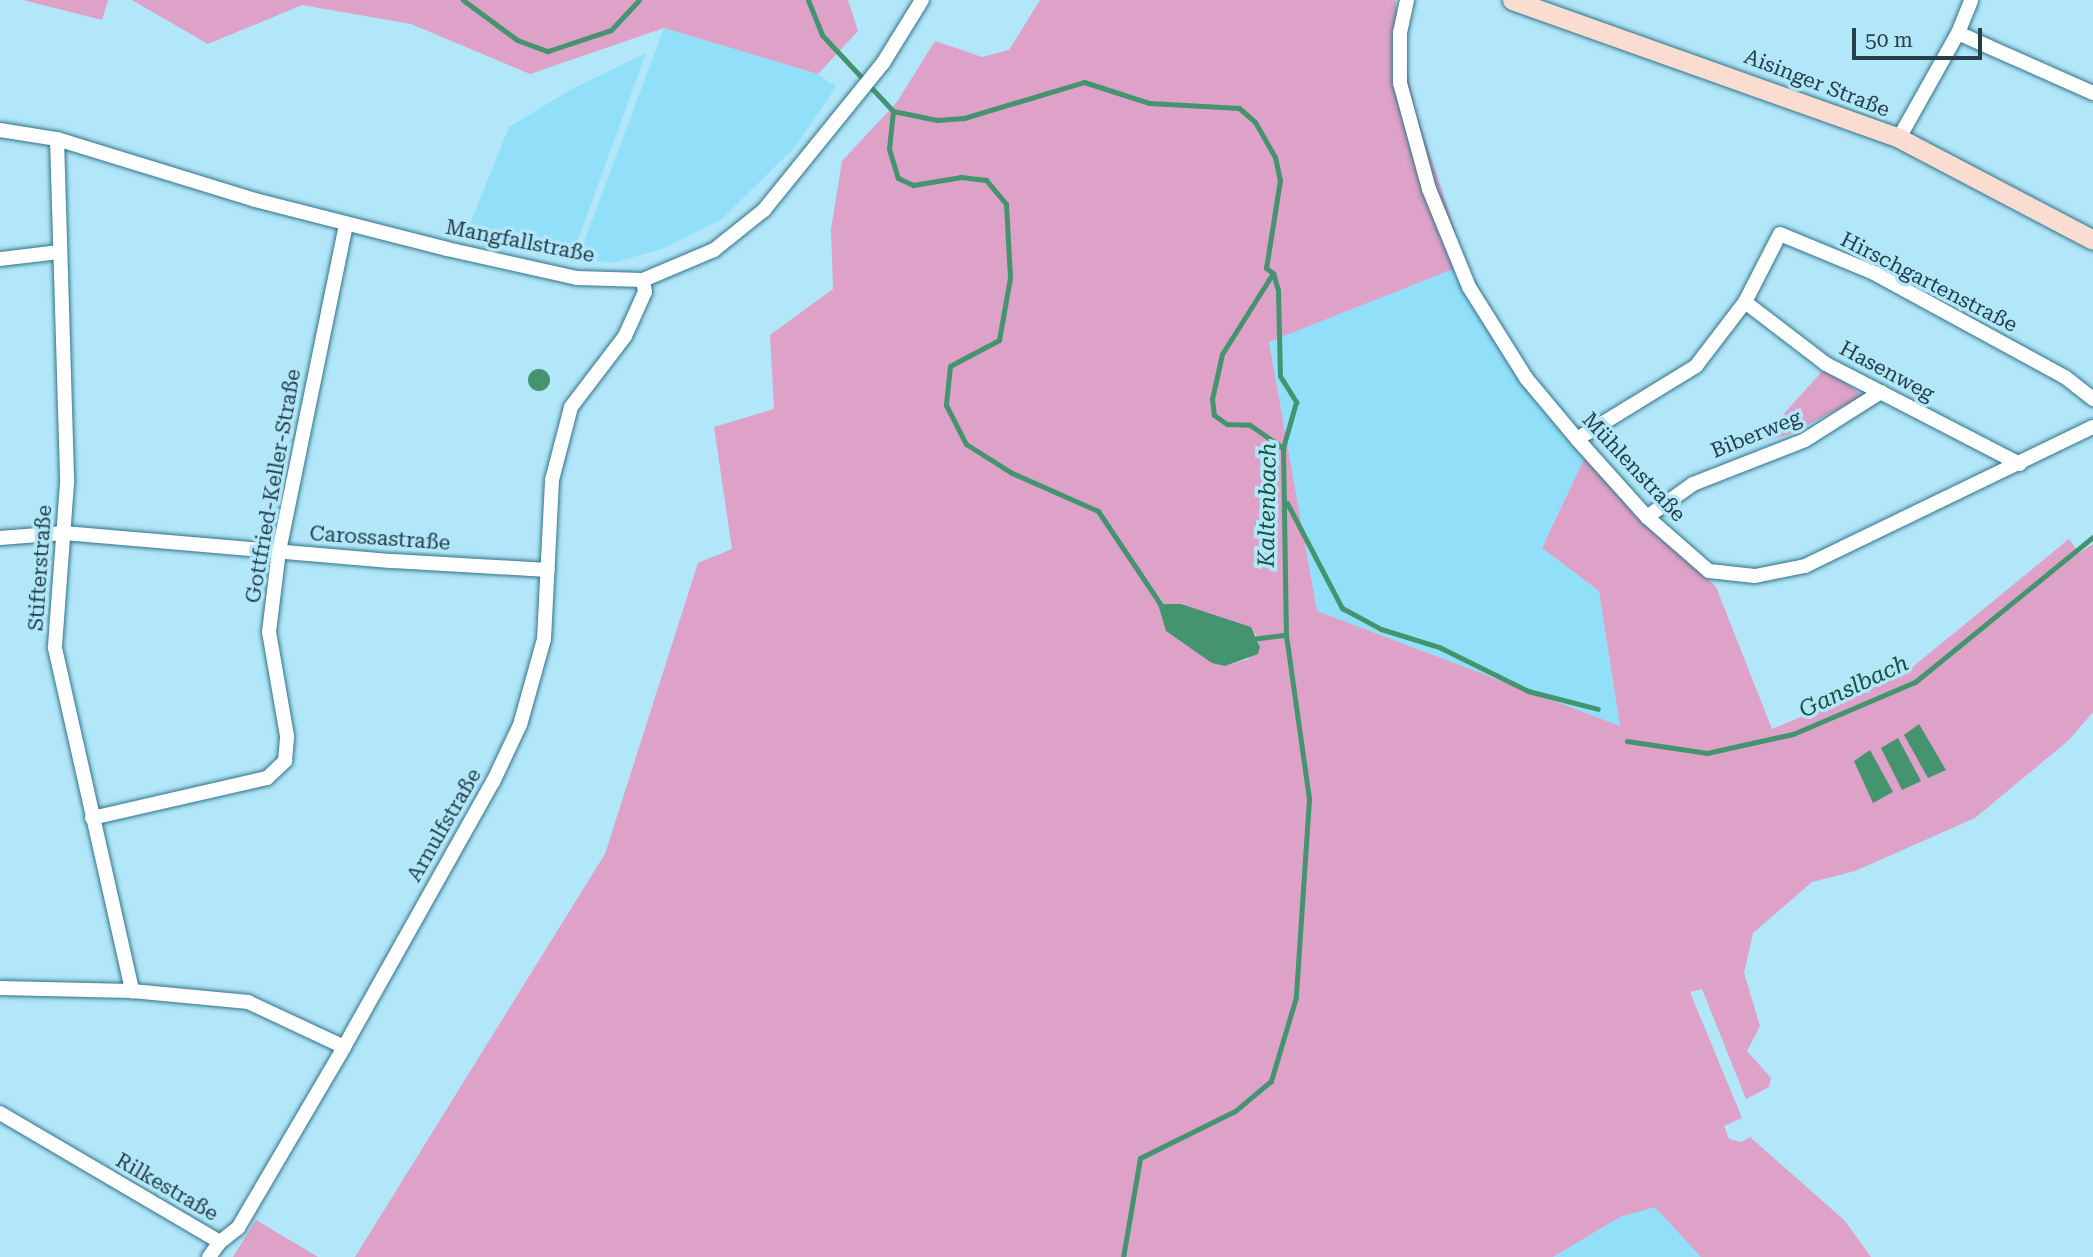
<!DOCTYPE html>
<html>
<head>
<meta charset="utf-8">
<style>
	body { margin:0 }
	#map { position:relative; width:2093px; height:1257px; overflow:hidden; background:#b2e6f9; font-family:"Roboto Serif",serif }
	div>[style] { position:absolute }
	.built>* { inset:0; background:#92dffa }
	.green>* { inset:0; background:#dea1c7 }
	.water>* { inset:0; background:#43946f }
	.round { border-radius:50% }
	.stream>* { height:5px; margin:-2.5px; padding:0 2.5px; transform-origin:2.5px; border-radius:2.5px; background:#43946f }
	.roads { filter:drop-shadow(0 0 2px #317489) drop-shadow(0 0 2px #317489) }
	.minor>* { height:14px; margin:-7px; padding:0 7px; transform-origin:7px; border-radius:7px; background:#fff }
	.secondary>* { height:19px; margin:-9.5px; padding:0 9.5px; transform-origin:9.5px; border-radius:9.5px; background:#fadcd0 }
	span { translate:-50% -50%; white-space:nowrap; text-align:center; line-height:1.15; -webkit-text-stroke:7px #b2e6f9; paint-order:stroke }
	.street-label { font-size:21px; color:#243f49 }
	.water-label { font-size:23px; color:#15543a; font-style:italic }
	.scale { position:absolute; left:1852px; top:28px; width:130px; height:32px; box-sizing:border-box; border:4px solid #243f49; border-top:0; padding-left:9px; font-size:21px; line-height:24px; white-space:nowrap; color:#243f49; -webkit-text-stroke:5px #b2e6f9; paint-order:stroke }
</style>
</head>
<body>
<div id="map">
	<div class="built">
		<i style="clip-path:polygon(664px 28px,818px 74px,836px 87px,795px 147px,722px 219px,662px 249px,616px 262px,577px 261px)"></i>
		<i style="clip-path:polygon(646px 53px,571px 259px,470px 224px,509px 127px,572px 89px)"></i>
		<i style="clip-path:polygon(1466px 264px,1531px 377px,1587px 453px,1542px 548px,1599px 591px,1620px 726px,1317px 611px,1269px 342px)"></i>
		<i style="clip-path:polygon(1656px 1206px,1701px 1257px,1553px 1257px,1620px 1217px)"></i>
	</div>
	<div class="green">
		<i style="clip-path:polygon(23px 0,108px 0,102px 20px)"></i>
		<i style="clip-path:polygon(132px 0,848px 0,858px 31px,818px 74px,664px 28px,530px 74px,411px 24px,302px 5px,208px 44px)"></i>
		<i style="clip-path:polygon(evenodd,1040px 0,1395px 0,1414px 106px,1466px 264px,1269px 342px,1317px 611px,1620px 726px,1599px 591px,1542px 548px,1587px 453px,1716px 587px,1772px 729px,1904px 674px,2069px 539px,2079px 553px,2093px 544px,2093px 712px,2069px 740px,1975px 818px,1855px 871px,1812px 882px,1753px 933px,1744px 973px,1760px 1026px,1747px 1051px,1771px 1078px,1769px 1087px,1746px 1099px,1702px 989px,1690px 992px,1742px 1118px,1724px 1126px,1729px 1139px,1741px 1142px,1750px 1137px,1845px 1221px,1871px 1257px,1701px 1257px,1655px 1207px,1620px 1217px,1553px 1257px,355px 1257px,605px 854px,698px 563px,732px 549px,714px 427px,774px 409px,770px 335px,833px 289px,831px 229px,842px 161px,897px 102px,935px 41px,982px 57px,1009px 50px,1040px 0,1158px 604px,1181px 604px,1256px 634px,1260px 647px,1248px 659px,1225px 666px,1158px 604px)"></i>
		<i style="clip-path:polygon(1825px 368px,1863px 396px,1792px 433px,1757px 444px)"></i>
		<i style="clip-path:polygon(256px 1220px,318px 1257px,233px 1257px)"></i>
	</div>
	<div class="water">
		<i class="round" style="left:528px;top:369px;width:22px;height:22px"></i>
		<i style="clip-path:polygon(1158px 604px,1181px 604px,1251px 627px,1260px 647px,1258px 654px,1225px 666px,1212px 663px,1166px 631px)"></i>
		<i style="clip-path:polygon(1919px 724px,1946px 770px,1928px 778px,1904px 735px)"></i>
		<i style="clip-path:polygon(1898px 738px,1921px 781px,1902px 790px,1881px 748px)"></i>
		<i style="clip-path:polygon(1870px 750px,1893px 792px,1873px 803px,1854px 761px)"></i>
	</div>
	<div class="stream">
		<i style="left:463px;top:0;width:67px;rotate:36.5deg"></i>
		<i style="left:517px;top:40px;width:33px;rotate:20deg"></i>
		<i style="left:548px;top:51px;width:66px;rotate:-18.4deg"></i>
		<i style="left:611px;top:30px;width:41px;rotate:-47deg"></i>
		<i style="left:808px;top:0;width:38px;rotate:68deg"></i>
		<i style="left:822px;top:35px;width:104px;rotate:46.9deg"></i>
		<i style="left:893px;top:111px;width:45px;rotate:11.6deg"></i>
		<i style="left:937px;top:120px;width:27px;rotate:-4deg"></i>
		<i style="left:964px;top:118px;width:125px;rotate:-16.7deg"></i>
		<i style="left:1084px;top:82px;width:68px;rotate:17.9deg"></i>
		<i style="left:1149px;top:103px;width:90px;rotate:3.2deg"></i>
		<i style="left:1239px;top:108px;width:21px;rotate:41deg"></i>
		<i style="left:1255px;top:122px;width:40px;rotate:60.3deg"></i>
		<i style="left:1275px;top:157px;width:24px;rotate:78deg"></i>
		<i style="left:1280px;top:180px;width:89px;rotate:99deg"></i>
		<i style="left:1266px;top:268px;width:9px;rotate:36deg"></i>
		<i style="left:1273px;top:273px;width:18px;rotate:74deg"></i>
		<i style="left:1278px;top:290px;width:86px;rotate:88.7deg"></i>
		<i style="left:1280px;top:376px;width:31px;rotate:58deg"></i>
		<i style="left:1296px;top:402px;width:48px;rotate:105.8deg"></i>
		<i style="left:1283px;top:448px;width:187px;rotate:89.1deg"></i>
		<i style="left:1286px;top:635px;width:166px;rotate:82deg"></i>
		<i style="left:1309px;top:799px;width:198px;rotate:93.8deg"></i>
		<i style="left:1296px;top:997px;width:88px;rotate:106.6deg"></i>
		<i style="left:1271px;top:1081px;width:47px;rotate:140.2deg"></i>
		<i style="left:1235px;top:1111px;width:106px;rotate:153.7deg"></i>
		<i style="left:1140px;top:1158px;width:100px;rotate:99.7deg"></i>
		<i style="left:893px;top:111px;width:38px;rotate:96deg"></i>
		<i style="left:889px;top:149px;width:30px;rotate:73deg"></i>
		<i style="left:898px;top:178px;width:17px;rotate:25deg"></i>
		<i style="left:913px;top:185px;width:49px;rotate:-9.5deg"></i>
		<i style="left:961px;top:177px;width:25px;rotate:7deg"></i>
		<i style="left:986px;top:180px;width:31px;rotate:50deg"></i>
		<i style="left:1006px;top:204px;width:74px;rotate:86.9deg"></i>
		<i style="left:1010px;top:278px;width:63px;rotate:100.1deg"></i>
		<i style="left:999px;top:340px;width:55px;rotate:152deg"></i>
		<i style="left:950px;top:366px;width:39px;rotate:96deg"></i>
		<i style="left:946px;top:405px;width:44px;rotate:62.9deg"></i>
		<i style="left:966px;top:444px;width:54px;rotate:32.2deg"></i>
		<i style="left:1012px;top:473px;width:94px;rotate:23.8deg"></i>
		<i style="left:1098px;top:511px;width:113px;rotate:56.2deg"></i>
		<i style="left:1273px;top:273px;width:96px;rotate:122.2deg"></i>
		<i style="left:1222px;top:354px;width:46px;rotate:102.5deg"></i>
		<i style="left:1212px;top:399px;width:16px;rotate:83deg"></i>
		<i style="left:1214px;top:415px;width:16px;rotate:35deg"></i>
		<i style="left:1227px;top:424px;width:23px;rotate:2deg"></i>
		<i style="left:1250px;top:425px;width:40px;rotate:34.9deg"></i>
		<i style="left:1287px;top:503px;width:119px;rotate:62.4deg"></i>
		<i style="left:1342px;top:608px;width:44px;rotate:28.3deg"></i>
		<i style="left:1381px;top:629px;width:61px;rotate:17.2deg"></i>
		<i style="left:1439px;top:647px;width:99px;rotate:26.3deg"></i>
		<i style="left:1528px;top:691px;width:72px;rotate:14.4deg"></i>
		<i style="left:1251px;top:639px;width:35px;rotate:-7deg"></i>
		<i style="left:1627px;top:741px;width:81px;rotate:8.5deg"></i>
		<i style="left:1707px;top:753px;width:88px;rotate:-12.5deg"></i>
		<i style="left:1793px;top:734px;width:133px;rotate:-23.1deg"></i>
		<i style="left:1915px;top:682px;width:230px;rotate:-39.2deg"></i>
	</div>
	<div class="roads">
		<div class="minor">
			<i style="left:1407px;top:0;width:33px;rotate:102deg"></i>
			<i style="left:1400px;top:32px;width:51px;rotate:90deg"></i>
			<i style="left:1400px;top:83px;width:110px;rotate:74.7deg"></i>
			<i style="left:1429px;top:189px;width:106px;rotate:67.8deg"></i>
			<i style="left:1469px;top:287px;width:107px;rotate:57.9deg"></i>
			<i style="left:1526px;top:378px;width:80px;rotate:50.1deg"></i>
			<i style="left:1577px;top:439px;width:105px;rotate:48.1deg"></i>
			<i style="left:1647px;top:517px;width:82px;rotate:41.1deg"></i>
			<i style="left:1709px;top:571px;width:46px;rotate:6.2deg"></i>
			<i style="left:1755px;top:576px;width:51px;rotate:-11.3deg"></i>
			<i style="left:1805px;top:566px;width:320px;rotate:-25.8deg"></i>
			<i style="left:1958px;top:33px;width:148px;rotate:24deg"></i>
			<i style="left:0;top:130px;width:58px;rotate:9deg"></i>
			<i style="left:57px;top:139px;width:207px;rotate:17.1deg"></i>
			<i style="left:255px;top:200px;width:198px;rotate:14.3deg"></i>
			<i style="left:447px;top:249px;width:133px;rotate:12.6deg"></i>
			<i style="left:577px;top:278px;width:66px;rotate:1.7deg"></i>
			<i style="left:643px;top:280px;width:77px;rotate:-22.9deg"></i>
			<i style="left:714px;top:250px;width:64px;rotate:-38.7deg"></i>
			<i style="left:764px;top:210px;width:189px;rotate:-51deg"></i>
			<i style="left:883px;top:63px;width:74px;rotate:-58.2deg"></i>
			<i style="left:1899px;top:138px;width:120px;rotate:-60.7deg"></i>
			<i style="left:1958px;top:33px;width:35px;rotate:-68deg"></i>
			<i style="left:57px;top:139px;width:344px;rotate:88.3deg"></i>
			<i style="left:67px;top:483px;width:165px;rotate:94.2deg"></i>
			<i style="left:55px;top:648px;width:352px;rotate:77.3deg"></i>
			<i style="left:0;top:259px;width:59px;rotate:-6.8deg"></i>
			<i style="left:1745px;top:302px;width:102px;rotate:37.4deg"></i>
			<i style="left:1826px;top:364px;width:218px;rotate:27.3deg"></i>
			<i style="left:1577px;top:439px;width:140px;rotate:-31.5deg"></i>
			<i style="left:1696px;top:366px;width:81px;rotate:-52.6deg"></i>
			<i style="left:1745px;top:302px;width:76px;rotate:-62.8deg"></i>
			<i style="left:1780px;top:234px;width:102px;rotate:22.5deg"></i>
			<i style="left:1874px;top:273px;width:217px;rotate:28.6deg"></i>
			<i style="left:2065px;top:377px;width:36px;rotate:38deg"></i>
			<i style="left:1647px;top:517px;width:57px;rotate:-35.7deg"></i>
			<i style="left:1693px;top:484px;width:120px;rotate:-21.4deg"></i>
			<i style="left:1805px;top:440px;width:90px;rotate:-32.3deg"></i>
			<i style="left:0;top:538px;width:64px;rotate:-4.5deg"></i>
			<i style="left:64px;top:533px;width:330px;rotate:4.9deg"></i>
			<i style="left:393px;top:561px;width:155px;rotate:3.3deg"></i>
			<i style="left:92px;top:818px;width:180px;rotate:-12.9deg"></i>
			<i style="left:267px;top:778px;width:25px;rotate:-43deg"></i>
			<i style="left:285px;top:761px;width:25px;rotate:-85deg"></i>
			<i style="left:287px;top:736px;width:106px;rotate:-99.8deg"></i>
			<i style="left:269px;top:632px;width:82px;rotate:-83deg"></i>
			<i style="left:279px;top:551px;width:333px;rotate:-78.4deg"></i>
			<i style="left:0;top:988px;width:132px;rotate:1.3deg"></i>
			<i style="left:132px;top:991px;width:117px;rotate:5.4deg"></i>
			<i style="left:248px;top:1002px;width:106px;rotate:25.1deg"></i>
			<i style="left:344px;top:1047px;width:304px;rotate:-60.7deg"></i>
			<i style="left:493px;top:782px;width:63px;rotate:-64.7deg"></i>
			<i style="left:520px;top:725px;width:89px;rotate:-74.4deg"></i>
			<i style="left:544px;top:639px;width:159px;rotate:-87.1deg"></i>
			<i style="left:552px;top:480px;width:75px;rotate:-75.4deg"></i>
			<i style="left:571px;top:407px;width:89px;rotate:-52.7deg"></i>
			<i style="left:625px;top:336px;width:48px;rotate:-65.6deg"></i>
			<i style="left:645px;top:292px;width:12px;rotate:-99deg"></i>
			<i style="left:0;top:1113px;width:255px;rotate:30.4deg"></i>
			<i style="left:220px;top:1242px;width:23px;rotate:-38deg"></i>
			<i style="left:238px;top:1228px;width:210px;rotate:-59.6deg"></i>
			<i style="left:209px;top:1257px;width:19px;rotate:-54deg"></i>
		</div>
		<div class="secondary">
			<i style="left:1512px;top:0;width:411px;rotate:19.6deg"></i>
			<i style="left:1899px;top:138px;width:219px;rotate:27.7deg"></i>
		</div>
	</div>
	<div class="street-label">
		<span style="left:1817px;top:83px;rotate:21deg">Aisinger Straße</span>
		<span style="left:520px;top:241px;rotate:11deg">Mangfallstraße</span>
		<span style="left:1929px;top:282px;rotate:27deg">Hirschgartenstraße</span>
		<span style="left:1887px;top:371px;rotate:28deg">Hasenweg</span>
		<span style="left:1756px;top:434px;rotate:-22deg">Biberweg</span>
		<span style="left:1634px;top:467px;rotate:47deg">Mühlenstraße</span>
		<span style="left:273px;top:486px;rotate:-80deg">Gottfried-Keller-Straße</span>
		<span style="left:380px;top:538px;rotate:4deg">Carossastraße</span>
		<span style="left:40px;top:568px;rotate:-86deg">Stifterstraße</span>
		<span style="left:444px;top:825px;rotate:-60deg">Arnulfstraße</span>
		<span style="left:167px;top:1187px;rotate:30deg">Rilkestraße</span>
	</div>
	<div class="water-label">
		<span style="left:1268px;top:505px;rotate:-89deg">Kaltenbach</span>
		<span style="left:1854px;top:687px;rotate:-25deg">Ganslbach</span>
	</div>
	<div class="scale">50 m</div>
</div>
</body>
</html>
